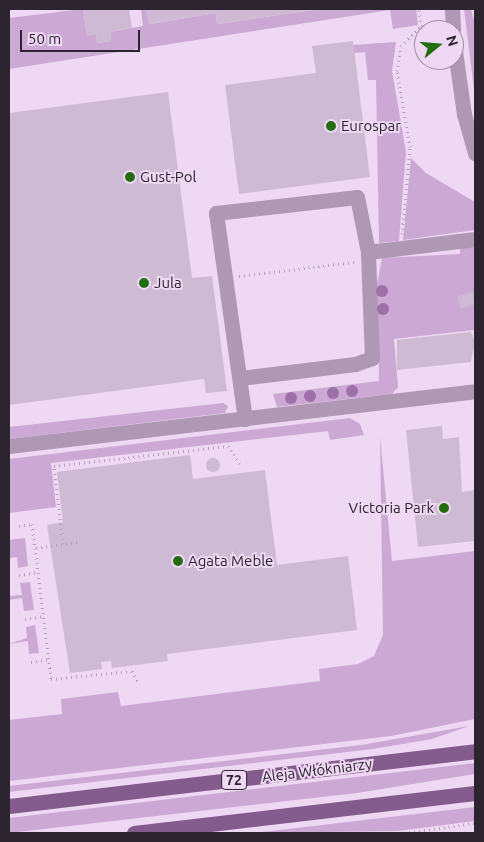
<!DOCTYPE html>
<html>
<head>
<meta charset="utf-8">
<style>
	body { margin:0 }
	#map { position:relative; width:484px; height:842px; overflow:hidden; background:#eed8f3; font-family:Ubuntu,sans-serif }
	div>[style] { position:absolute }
	.green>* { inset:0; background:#cca9d4 }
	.building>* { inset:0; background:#cfbad4 }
	.round { border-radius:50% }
	.path>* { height:3px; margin-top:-1.5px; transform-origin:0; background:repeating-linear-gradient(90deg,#b2a1b7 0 1px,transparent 0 5px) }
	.minor>* { height:15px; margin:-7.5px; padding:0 7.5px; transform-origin:7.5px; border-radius:7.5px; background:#af98b4 }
	.major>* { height:15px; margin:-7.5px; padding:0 7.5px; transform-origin:7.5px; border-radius:7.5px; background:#845b8d }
	.trees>* { width:12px; height:12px; margin:-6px; border-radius:50%; background:#9d70a7 }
	.dots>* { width:14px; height:14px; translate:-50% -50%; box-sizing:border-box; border:2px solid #eed8f3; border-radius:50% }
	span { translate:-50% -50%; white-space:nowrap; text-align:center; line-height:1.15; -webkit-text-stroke:4px #eed8f3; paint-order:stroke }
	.shield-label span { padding:1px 4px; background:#eed8f3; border:1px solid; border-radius:4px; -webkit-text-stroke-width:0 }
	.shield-label { font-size:14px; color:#2c242e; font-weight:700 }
	.poi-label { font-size:15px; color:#2c242e }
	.left { translate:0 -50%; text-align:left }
	.right { translate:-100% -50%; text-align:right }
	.street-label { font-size:15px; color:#2c242e }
	.frame { position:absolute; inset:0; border:10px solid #2c242e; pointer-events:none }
	.north { position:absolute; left:414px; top:20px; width:50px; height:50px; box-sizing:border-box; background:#eed8f3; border:1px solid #a090a4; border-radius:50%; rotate:73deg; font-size:14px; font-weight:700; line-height:20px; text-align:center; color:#2c242e }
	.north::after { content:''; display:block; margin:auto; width:18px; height:22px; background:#236d0e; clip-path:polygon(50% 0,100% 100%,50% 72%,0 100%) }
	.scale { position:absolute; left:20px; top:30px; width:120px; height:22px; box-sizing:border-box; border:2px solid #2c242e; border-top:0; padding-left:6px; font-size:15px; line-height:18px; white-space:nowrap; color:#2c242e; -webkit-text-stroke:4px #eed8f3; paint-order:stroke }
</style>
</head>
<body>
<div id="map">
	<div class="green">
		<i style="clip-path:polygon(83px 9px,87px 35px,96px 34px,97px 43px,111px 41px,110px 32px,143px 26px,141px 9px,146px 9px,150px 24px,216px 13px,217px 24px,320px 9px,416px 9px,418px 25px,393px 29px,390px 10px,9px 69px,9px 18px)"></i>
		<i style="clip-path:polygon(464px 9px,471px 9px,475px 25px,475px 98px)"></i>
		<i style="clip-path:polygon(396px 42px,392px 71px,406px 152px,399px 241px,379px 243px,376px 80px,368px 80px,365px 52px,354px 53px,353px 45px)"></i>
		<i style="clip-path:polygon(411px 158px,426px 173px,475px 202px,475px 230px,403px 240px)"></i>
		<i style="clip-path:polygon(475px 246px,474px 330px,394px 339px,398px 387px,392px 394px,277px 407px,273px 394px,379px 381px,377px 284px,382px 258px,460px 254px,460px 247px)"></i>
		<i style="clip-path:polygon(223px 403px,228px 406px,225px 413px,9px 439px,9px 427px)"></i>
		<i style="clip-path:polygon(350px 418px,360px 424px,364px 435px,330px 440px,328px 431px,51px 463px,56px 507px,9px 513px,9px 459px)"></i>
		<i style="clip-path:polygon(380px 436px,392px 561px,475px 551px,475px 719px,391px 736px,9px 781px,9px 720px,62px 714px,61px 699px,118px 692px,121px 706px,320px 681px,319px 669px,358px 664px,374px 656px,383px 635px)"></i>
		<i style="clip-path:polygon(25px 538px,28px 566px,18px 568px,17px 557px,9px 558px,9px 540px)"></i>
		<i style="clip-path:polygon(30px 582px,34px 610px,24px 611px,22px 598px,9px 600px,9px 596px,22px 595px,20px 583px)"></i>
		<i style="clip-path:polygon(35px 625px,39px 653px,29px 654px,28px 641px,9px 644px,27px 638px,26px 627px)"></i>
		<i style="clip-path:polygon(469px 726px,432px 739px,373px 749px,9px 792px,9px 786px,361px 745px)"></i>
		<i style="clip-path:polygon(475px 763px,475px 774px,357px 793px,9px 833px,9px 818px)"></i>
		<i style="clip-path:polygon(475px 807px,475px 821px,398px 831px,253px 833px)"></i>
	</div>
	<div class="building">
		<i style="clip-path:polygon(83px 9px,129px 9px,132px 28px,110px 32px,111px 41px,97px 43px,96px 34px,87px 36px)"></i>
		<i style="clip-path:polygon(146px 9px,312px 9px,312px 10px,217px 24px,216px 13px,149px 24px)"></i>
		<i style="clip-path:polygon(353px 41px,370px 177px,239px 194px,225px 85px,316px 73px,312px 46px)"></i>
		<i style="clip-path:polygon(168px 92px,192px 278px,212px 276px,227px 391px,206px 393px,204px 379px,9px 405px,9px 113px)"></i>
		<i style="clip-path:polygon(472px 292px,475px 304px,461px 309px,457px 297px)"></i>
		<i style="clip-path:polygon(471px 332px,475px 342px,471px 362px,397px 370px,397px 340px)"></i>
		<i style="clip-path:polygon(442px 426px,443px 439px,459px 437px,462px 492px,475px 490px,475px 541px,418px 547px,406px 430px)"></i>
		<i style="clip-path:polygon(190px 455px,193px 479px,265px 470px,277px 565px,348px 556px,357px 630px,167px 654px,168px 661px,112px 668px,111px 661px,101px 662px,102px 669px,70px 673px,47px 525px,63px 522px,57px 472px)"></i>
		<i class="round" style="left:206px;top:458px;width:14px;height:14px"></i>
	</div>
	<div class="path">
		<i style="left:402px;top:234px;width:87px;rotate:-84.7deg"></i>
		<i style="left:410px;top:147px;width:77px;rotate:-99.7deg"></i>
		<i style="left:397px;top:71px;width:25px;rotate:-81deg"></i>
		<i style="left:401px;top:46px;width:28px;rotate:-45deg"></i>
		<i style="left:421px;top:26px;width:17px;rotate:-97deg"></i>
		<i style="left:239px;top:276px;width:116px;rotate:-6.9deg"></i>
		<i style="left:19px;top:526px;width:13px;rotate:-9deg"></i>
		<i style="left:32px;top:524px;width:24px;rotate:83deg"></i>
		<i style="left:77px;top:542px;width:42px;rotate:171.9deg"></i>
		<i style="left:35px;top:548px;width:132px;rotate:83deg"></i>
		<i style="left:51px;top:679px;width:81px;rotate:-5.6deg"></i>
		<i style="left:132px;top:671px;width:13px;rotate:61deg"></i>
		<i style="left:63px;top:544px;width:79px;rotate:-96.6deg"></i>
		<i style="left:54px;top:466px;width:175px;rotate:-6.6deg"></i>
		<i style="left:228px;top:446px;width:22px;rotate:56deg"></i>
		<i style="left:19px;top:575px;width:19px;rotate:-9deg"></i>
		<i style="left:25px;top:619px;width:18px;rotate:-9deg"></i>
		<i style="left:31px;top:662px;width:18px;rotate:-9deg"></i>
		<i style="left:404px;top:833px;width:72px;rotate:-8deg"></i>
	</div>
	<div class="minor">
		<i style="left:452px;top:9px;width:21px;rotate:87deg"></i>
		<i style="left:454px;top:44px;width:71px;rotate:81.9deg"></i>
		<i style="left:464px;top:114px;width:41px;rotate:74.2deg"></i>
		<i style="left:368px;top:252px;width:108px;rotate:-6.9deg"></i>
		<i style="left:240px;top:378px;width:116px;rotate:-6.9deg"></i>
		<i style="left:355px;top:364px;width:18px;rotate:-19deg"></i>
		<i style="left:372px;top:358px;width:106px;rotate:-92.2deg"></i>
		<i style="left:368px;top:252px;width:56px;rotate:-101.3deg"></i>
		<i style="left:357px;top:197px;width:142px;rotate:173.5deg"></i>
		<i style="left:216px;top:213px;width:208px;rotate:82deg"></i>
		<i style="left:9px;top:446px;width:469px;rotate:-6.7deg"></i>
	</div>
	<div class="major">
		<i style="left:9px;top:806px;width:469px;rotate:-6.7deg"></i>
		<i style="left:134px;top:833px;width:343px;rotate:-6.7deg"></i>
	</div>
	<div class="trees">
		<i style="left:382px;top:291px"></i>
		<i style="left:383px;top:309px"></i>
		<i style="left:352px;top:391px"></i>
		<i style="left:333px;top:393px"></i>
		<i style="left:310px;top:396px"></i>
		<i style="left:291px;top:398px"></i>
	</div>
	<div class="dots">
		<i style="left:331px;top:126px;background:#236d0e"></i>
		<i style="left:130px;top:177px;background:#236d0e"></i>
		<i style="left:144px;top:283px;background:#236d0e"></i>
		<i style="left:444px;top:508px;background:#236d0e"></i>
		<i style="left:178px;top:561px;background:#236d0e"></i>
	</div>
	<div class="shield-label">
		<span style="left:234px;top:780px">72</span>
	</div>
	<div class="poi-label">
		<span class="left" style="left:341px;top:126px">Eurospar</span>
		<span class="left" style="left:140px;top:177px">Gust-Pol</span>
		<span class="left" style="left:154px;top:283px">Jula</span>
		<span class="right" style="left:434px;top:508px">Victoria Park</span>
		<span class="left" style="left:188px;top:561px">Agata Meble</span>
	</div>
	<div class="street-label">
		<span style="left:317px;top:770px;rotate:-7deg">Aleja Włókniarzy</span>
	</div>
	<div class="frame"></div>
	<div class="north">N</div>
	<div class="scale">50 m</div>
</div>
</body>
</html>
